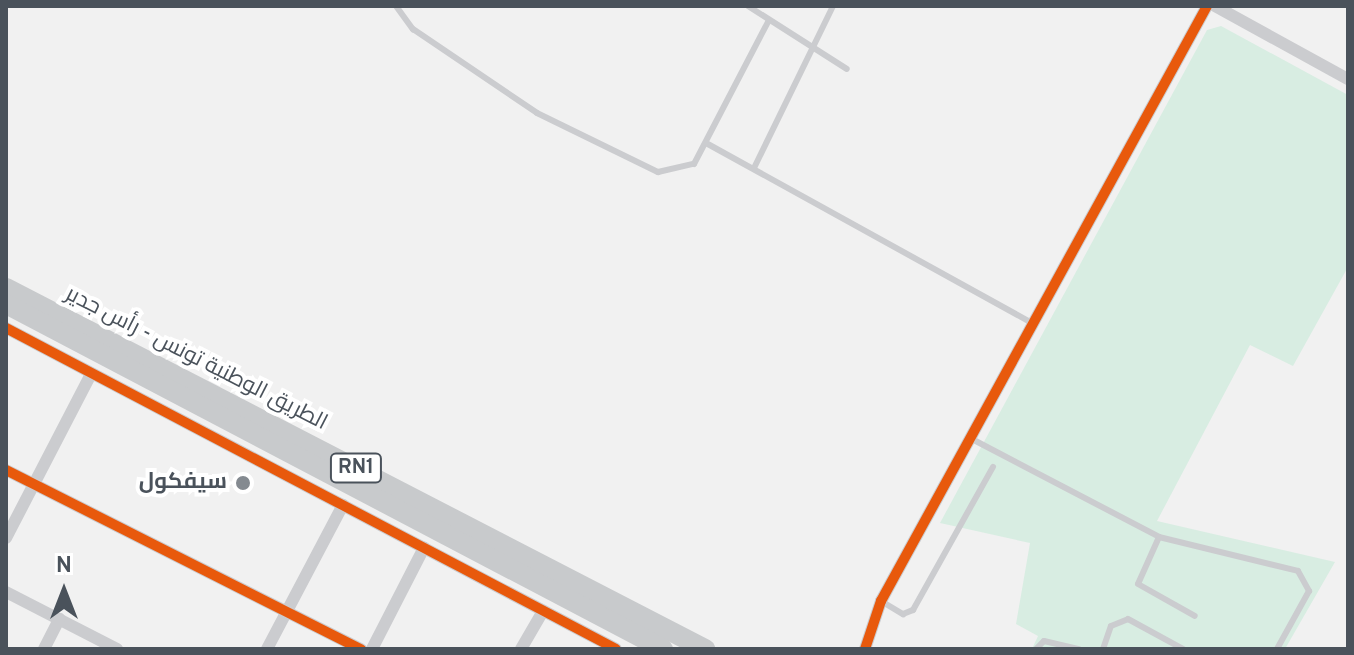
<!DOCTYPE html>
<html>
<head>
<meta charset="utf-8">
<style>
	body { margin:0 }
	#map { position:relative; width:1354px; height:655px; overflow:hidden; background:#f1f1f1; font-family:Overpass,Cairo,sans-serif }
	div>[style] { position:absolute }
	.green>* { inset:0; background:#d8ede2 }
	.lane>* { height:6px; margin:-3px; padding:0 3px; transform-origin:3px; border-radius:3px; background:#cbcccf }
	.street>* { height:12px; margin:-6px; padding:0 6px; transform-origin:6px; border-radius:6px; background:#cbcccf }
	.primary>* { height:20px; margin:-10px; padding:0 10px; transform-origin:10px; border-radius:10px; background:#c8cacc }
	.cycleway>* { height:10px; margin:-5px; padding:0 5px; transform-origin:5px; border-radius:5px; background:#e8590c }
	.dots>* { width:22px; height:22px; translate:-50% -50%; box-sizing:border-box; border:4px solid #fff; border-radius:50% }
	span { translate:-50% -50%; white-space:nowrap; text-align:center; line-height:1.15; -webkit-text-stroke:8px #fff; paint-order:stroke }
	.shield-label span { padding:2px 6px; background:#fff; border:2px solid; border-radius:6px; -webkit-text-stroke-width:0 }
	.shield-label { font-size:20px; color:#4a525b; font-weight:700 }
	.street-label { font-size:22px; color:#4a525b }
	.poi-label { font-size:22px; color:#4a525b; font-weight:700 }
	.right { translate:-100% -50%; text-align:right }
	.frame { position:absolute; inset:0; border:8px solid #4a525b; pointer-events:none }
	.north { position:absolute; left:24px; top:551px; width:80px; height:80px; -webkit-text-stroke:6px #fff; paint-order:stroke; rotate:0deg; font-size:22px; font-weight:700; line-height:32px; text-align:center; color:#4a525b }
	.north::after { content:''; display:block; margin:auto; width:28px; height:36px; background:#4a525b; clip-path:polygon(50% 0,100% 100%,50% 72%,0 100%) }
</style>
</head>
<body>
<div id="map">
	<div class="green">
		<i style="clip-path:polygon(1221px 26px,1348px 95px,1348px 267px,1293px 366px,1250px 345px,1157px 521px,1335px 562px,1285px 649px,1032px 649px,1038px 636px,1016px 624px,1030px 543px,940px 523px,1207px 30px)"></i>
	</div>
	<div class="lane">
		<i style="left:396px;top:6px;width:29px;rotate:54deg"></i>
		<i style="left:413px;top:29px;width:150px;rotate:34.1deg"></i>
		<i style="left:537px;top:113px;width:135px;rotate:26deg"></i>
		<i style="left:658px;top:172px;width:37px;rotate:-13deg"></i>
		<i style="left:694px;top:164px;width:162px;rotate:-62.5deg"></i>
		<i style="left:748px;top:6px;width:117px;rotate:32.5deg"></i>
		<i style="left:706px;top:143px;width:370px;rotate:28.9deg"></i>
		<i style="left:754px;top:168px;width:180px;rotate:-64deg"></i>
		<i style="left:970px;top:438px;width:213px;rotate:27.6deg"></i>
		<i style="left:1159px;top:537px;width:51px;rotate:114.1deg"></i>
		<i style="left:1138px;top:584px;width:65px;rotate:29.3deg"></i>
		<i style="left:1159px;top:537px;width:143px;rotate:13.7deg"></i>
		<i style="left:1298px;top:571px;width:23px;rotate:61deg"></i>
		<i style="left:1309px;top:591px;width:66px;rotate:118.9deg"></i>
		<i style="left:881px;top:601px;width:26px;rotate:31deg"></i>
		<i style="left:903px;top:614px;width:11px;rotate:-22deg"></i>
		<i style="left:913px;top:610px;width:164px;rotate:-60.8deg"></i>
		<i style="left:1036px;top:649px;width:11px;rotate:-45deg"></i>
		<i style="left:1044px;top:641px;width:36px;rotate:13deg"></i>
		<i style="left:1103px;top:649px;width:24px;rotate:-71deg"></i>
		<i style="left:1111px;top:626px;width:18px;rotate:-22deg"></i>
		<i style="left:1128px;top:619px;width:63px;rotate:28.6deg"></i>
	</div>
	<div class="street">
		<i style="left:1215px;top:6px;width:152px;rotate:28.8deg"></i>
		<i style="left:6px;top:328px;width:689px;rotate:27.75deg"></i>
		<i style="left:6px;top:470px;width:398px;rotate:26.8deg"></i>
		<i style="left:6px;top:538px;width:182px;rotate:-62.6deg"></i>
		<i style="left:6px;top:592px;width:125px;rotate:27.2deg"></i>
		<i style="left:44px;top:649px;width:34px;rotate:-63deg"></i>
		<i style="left:267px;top:649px;width:163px;rotate:-62.2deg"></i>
		<i style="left:372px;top:649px;width:114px;rotate:-62.8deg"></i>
		<i style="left:521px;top:649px;width:44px;rotate:-59.9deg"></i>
		<i style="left:865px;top:649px;width:51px;rotate:-71.6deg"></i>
		<i style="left:881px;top:601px;width:678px;rotate:-61.28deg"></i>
	</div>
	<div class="primary">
		<i style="left:6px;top:288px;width:787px;rotate:27.31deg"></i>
		<i style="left:6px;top:304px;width:742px;rotate:27.7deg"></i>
	</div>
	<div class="cycleway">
		<i style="left:6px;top:328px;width:689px;rotate:27.75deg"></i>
		<i style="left:6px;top:470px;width:398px;rotate:26.8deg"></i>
		<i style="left:865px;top:649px;width:51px;rotate:-71.6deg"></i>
		<i style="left:881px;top:601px;width:678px;rotate:-61.28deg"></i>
	</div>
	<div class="dots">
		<i style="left:243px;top:483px;background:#848a90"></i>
	</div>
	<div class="shield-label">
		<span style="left:356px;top:468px">RN1</span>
	</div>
	<div class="street-label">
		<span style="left:196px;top:359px;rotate:27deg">الطريق الوطنية تونس - رأس جدير</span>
	</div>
	<div class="poi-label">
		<span class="right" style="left:227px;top:483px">سيفكول</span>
	</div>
	<div class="frame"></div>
	<div class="north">N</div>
</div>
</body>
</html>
